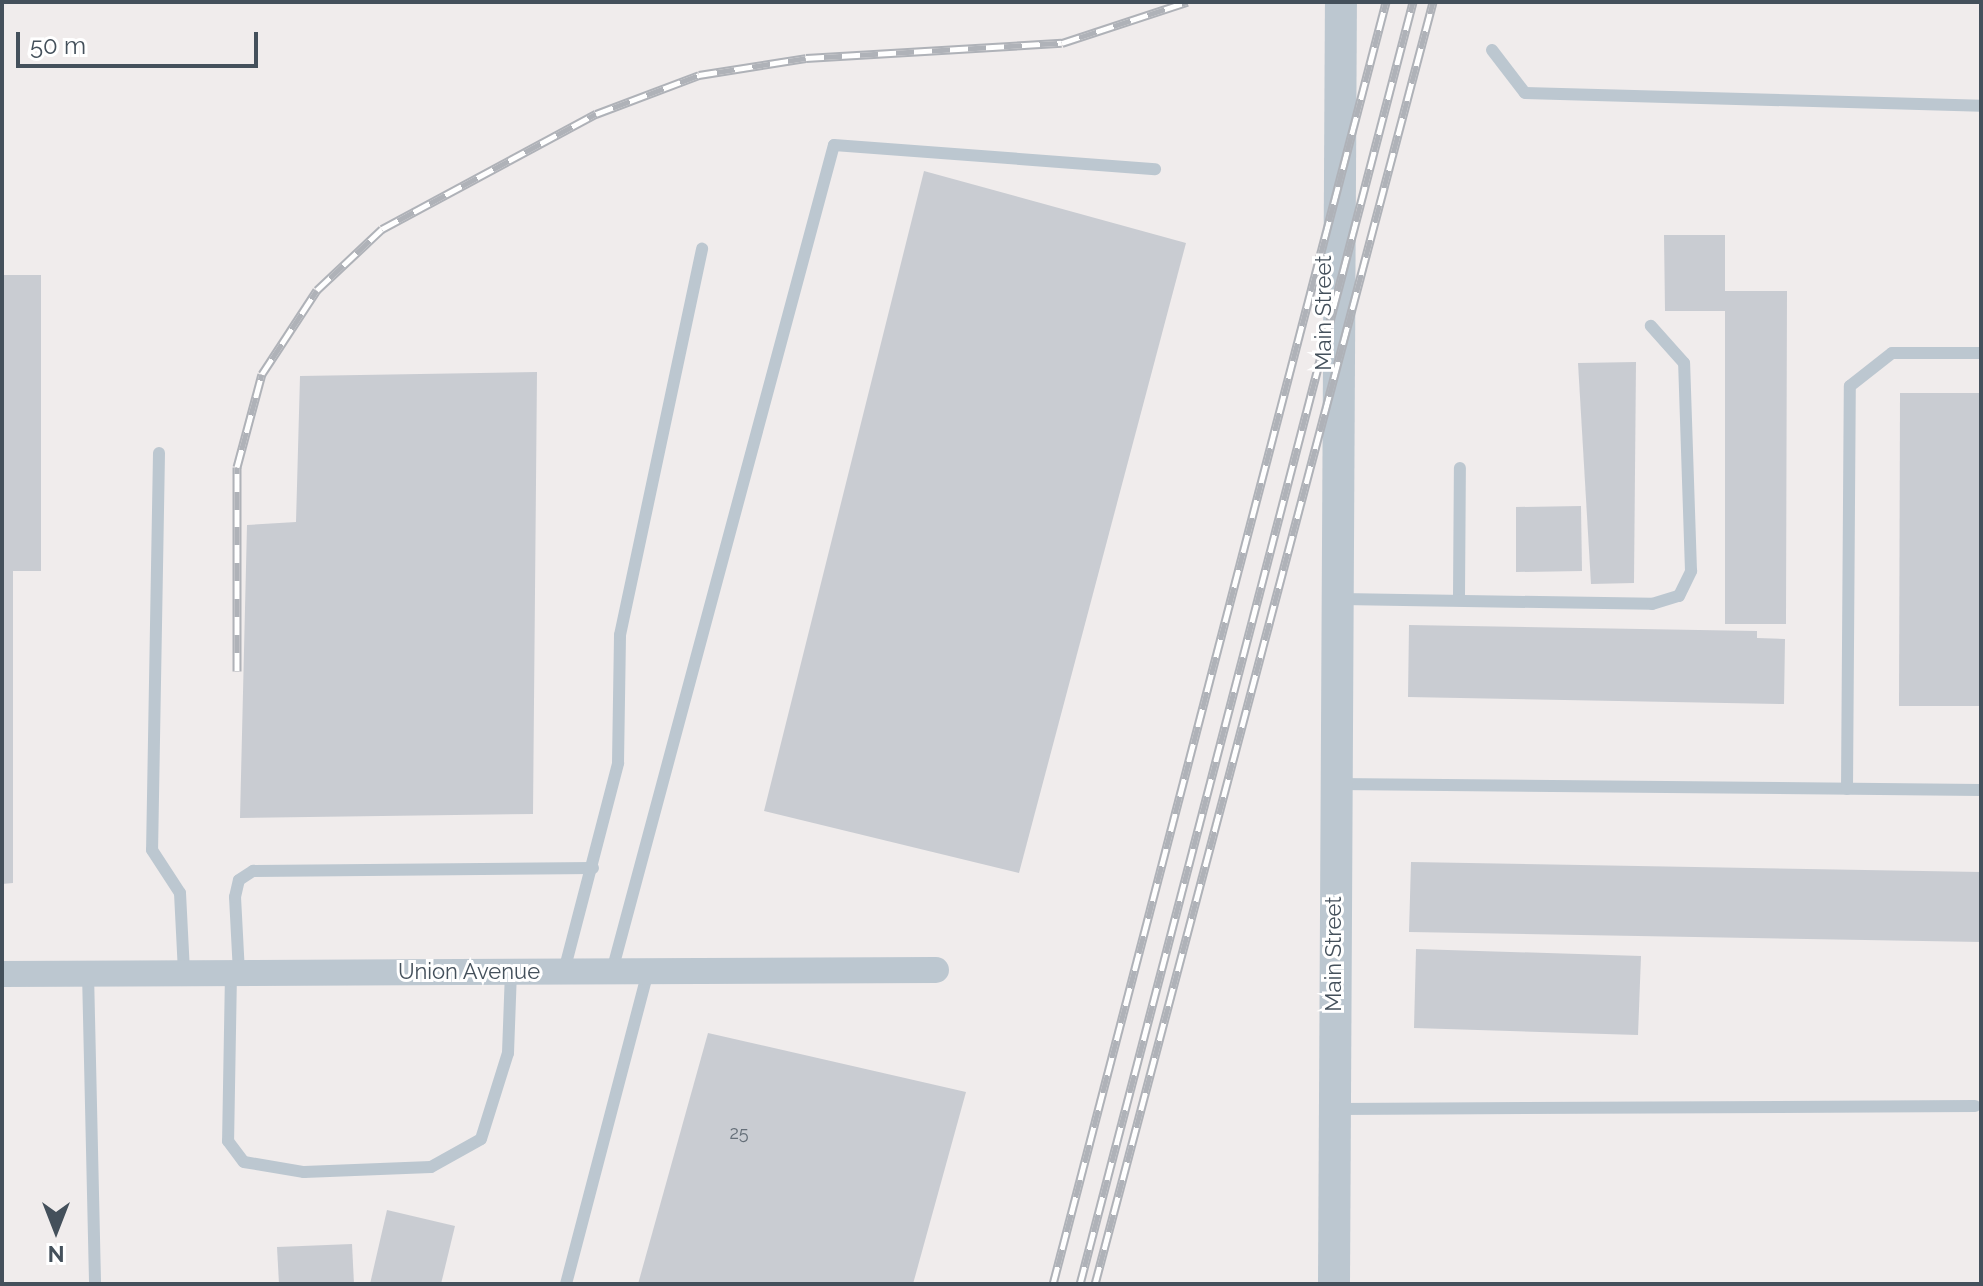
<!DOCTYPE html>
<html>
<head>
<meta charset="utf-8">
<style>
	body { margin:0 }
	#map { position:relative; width:1983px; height:1286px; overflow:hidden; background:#f0ecec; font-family:Raleway,sans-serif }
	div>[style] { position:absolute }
	.building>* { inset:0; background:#c9ccd2 }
	.service>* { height:12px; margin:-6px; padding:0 6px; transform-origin:6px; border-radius:6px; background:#bcc7d0 }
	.minor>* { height:26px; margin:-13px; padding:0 13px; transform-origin:13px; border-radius:13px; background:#bcc7d0 }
	.tertiary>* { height:32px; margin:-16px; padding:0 16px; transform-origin:16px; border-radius:16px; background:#bcc7d0 }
	.rail>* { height:9px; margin-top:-4.5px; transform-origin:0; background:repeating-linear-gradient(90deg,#fff 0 18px,#afb2b8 0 36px); box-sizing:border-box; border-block:2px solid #afb2b8 }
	span { translate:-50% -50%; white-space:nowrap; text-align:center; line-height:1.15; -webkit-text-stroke:6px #fff; paint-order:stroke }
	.number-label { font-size:18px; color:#656f79 }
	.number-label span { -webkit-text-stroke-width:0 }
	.street-label { font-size:22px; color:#44505b }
	.frame { position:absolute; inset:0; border:4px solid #44505b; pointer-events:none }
	.north { position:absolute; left:16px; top:1190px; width:80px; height:80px; -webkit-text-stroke:6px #fff; paint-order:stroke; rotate:180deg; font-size:22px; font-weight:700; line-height:32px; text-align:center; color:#44505b }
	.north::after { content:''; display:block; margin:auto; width:28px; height:36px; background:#44505b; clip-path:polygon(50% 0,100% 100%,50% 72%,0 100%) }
	.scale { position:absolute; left:16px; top:32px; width:242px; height:36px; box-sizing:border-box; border:4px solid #44505b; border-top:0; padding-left:10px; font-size:24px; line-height:28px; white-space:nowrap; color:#44505b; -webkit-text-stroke:6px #fff; paint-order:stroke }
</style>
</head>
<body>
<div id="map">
	<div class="building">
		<i style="clip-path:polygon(924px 171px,1186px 243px,1019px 873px,764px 811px)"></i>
		<i style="clip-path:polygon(1664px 235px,1725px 235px,1725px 291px,1787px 291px,1786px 624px,1725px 624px,1725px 311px,1665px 311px)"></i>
		<i style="clip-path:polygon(2px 275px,41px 275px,41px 571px,13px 571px,13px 883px,2px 884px)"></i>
		<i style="clip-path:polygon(1636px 362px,1634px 583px,1591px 584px,1578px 363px)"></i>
		<i style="clip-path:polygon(537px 372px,533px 814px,240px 818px,247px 525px,296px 522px,300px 376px)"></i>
		<i style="clip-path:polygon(1900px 393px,1981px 393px,1981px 706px,1899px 706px)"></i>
		<i style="clip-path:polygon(1581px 506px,1582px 571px,1516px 572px,1516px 507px)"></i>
		<i style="clip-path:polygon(1409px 625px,1757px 631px,1757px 638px,1785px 639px,1784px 704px,1408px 697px)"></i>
		<i style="clip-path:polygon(1411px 862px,1981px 872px,1981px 942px,1409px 932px)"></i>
		<i style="clip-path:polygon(1416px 949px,1641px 956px,1638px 1035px,1414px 1028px)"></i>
		<i style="clip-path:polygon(708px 1033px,966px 1092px,913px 1284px,638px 1284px)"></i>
		<i style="clip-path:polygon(387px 1210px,455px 1226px,441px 1284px,370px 1284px)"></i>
		<i style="clip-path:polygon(352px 1244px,354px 1284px,279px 1284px,277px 1247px)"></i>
	</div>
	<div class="service">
		<i style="left:1492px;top:50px;width:54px;rotate:52.5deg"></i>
		<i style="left:1525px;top:93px;width:456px;rotate:1.6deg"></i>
		<i style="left:159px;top:453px;width:397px;rotate:91deg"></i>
		<i style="left:152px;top:850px;width:51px;rotate:56.9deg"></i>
		<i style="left:180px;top:893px;width:80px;rotate:87.1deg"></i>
		<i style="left:1459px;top:596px;width:128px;rotate:-89.6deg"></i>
		<i style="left:1342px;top:599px;width:310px;rotate:0.9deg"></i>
		<i style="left:1652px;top:604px;width:28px;rotate:-17deg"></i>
		<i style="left:1679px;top:596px;width:28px;rotate:-64deg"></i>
		<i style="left:1691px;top:571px;width:208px;rotate:-91.9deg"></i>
		<i style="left:1684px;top:363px;width:50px;rotate:-131.7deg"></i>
		<i style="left:1337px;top:784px;width:644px;rotate:0.53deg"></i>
		<i style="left:1847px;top:789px;width:403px;rotate:-89.6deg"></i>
		<i style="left:1850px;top:386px;width:53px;rotate:-38.2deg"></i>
		<i style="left:1892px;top:353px;width:89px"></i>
		<i style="left:564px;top:971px;width:215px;rotate:-75.4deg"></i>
		<i style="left:618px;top:763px;width:128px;rotate:-89.1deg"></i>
		<i style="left:620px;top:635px;width:395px;rotate:-78deg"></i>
		<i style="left:612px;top:971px;width:855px;rotate:-74.96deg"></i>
		<i style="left:834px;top:145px;width:322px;rotate:4.3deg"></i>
		<i style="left:88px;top:973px;width:311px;rotate:88.7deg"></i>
		<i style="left:231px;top:973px;width:168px;rotate:91deg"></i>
		<i style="left:228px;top:1141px;width:26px;rotate:53deg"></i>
		<i style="left:244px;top:1162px;width:61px;rotate:9.5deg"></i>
		<i style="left:304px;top:1172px;width:127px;rotate:-2.3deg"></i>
		<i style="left:431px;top:1167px;width:57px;rotate:-29.2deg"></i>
		<i style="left:481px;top:1139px;width:90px;rotate:-72.6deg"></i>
		<i style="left:508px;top:1053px;width:82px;rotate:-87.9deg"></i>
		<i style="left:239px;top:973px;width:76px;rotate:-93deg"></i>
		<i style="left:235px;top:897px;width:17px;rotate:-77deg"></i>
		<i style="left:239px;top:880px;width:17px;rotate:-33deg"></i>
		<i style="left:253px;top:871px;width:340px;rotate:-0.5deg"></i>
		<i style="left:1337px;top:1109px;width:638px;rotate:-0.27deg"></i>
		<i style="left:566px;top:1284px;width:324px;rotate:-75.3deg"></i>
	</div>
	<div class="minor">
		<i style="left:2px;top:974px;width:934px;rotate:-0.25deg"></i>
	</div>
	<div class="tertiary">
		<i style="left:1334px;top:1284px;width:1282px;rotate:-89.69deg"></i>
	</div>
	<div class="rail">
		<i style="left:237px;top:671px;width:204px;rotate:-90deg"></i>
		<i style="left:237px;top:467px;width:96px;rotate:-75deg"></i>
		<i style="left:262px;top:374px;width:100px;rotate:-56.8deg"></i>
		<i style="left:317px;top:290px;width:89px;rotate:-43.2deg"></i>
		<i style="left:382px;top:229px;width:243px;rotate:-28.3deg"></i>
		<i style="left:596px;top:114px;width:110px;rotate:-20.7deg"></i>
		<i style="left:699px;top:75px;width:108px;rotate:-9deg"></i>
		<i style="left:806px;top:58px;width:256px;rotate:-3.4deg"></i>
		<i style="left:1062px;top:43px;width:132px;rotate:-18.2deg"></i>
		<i style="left:1053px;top:1284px;width:1325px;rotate:-75.44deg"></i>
		<i style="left:1080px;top:1284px;width:1325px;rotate:-75.44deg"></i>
		<i style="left:1095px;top:1284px;width:1326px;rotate:-75.23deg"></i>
	</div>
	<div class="number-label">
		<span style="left:739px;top:1133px">25</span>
	</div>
	<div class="street-label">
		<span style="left:1324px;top:313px;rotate:-90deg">Main Street</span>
		<span style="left:1334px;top:954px;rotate:-90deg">Main Street</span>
		<span style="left:469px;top:972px">Union Avenue</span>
	</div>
	<div class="frame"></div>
	<div class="north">N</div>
	<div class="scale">50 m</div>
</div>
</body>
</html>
